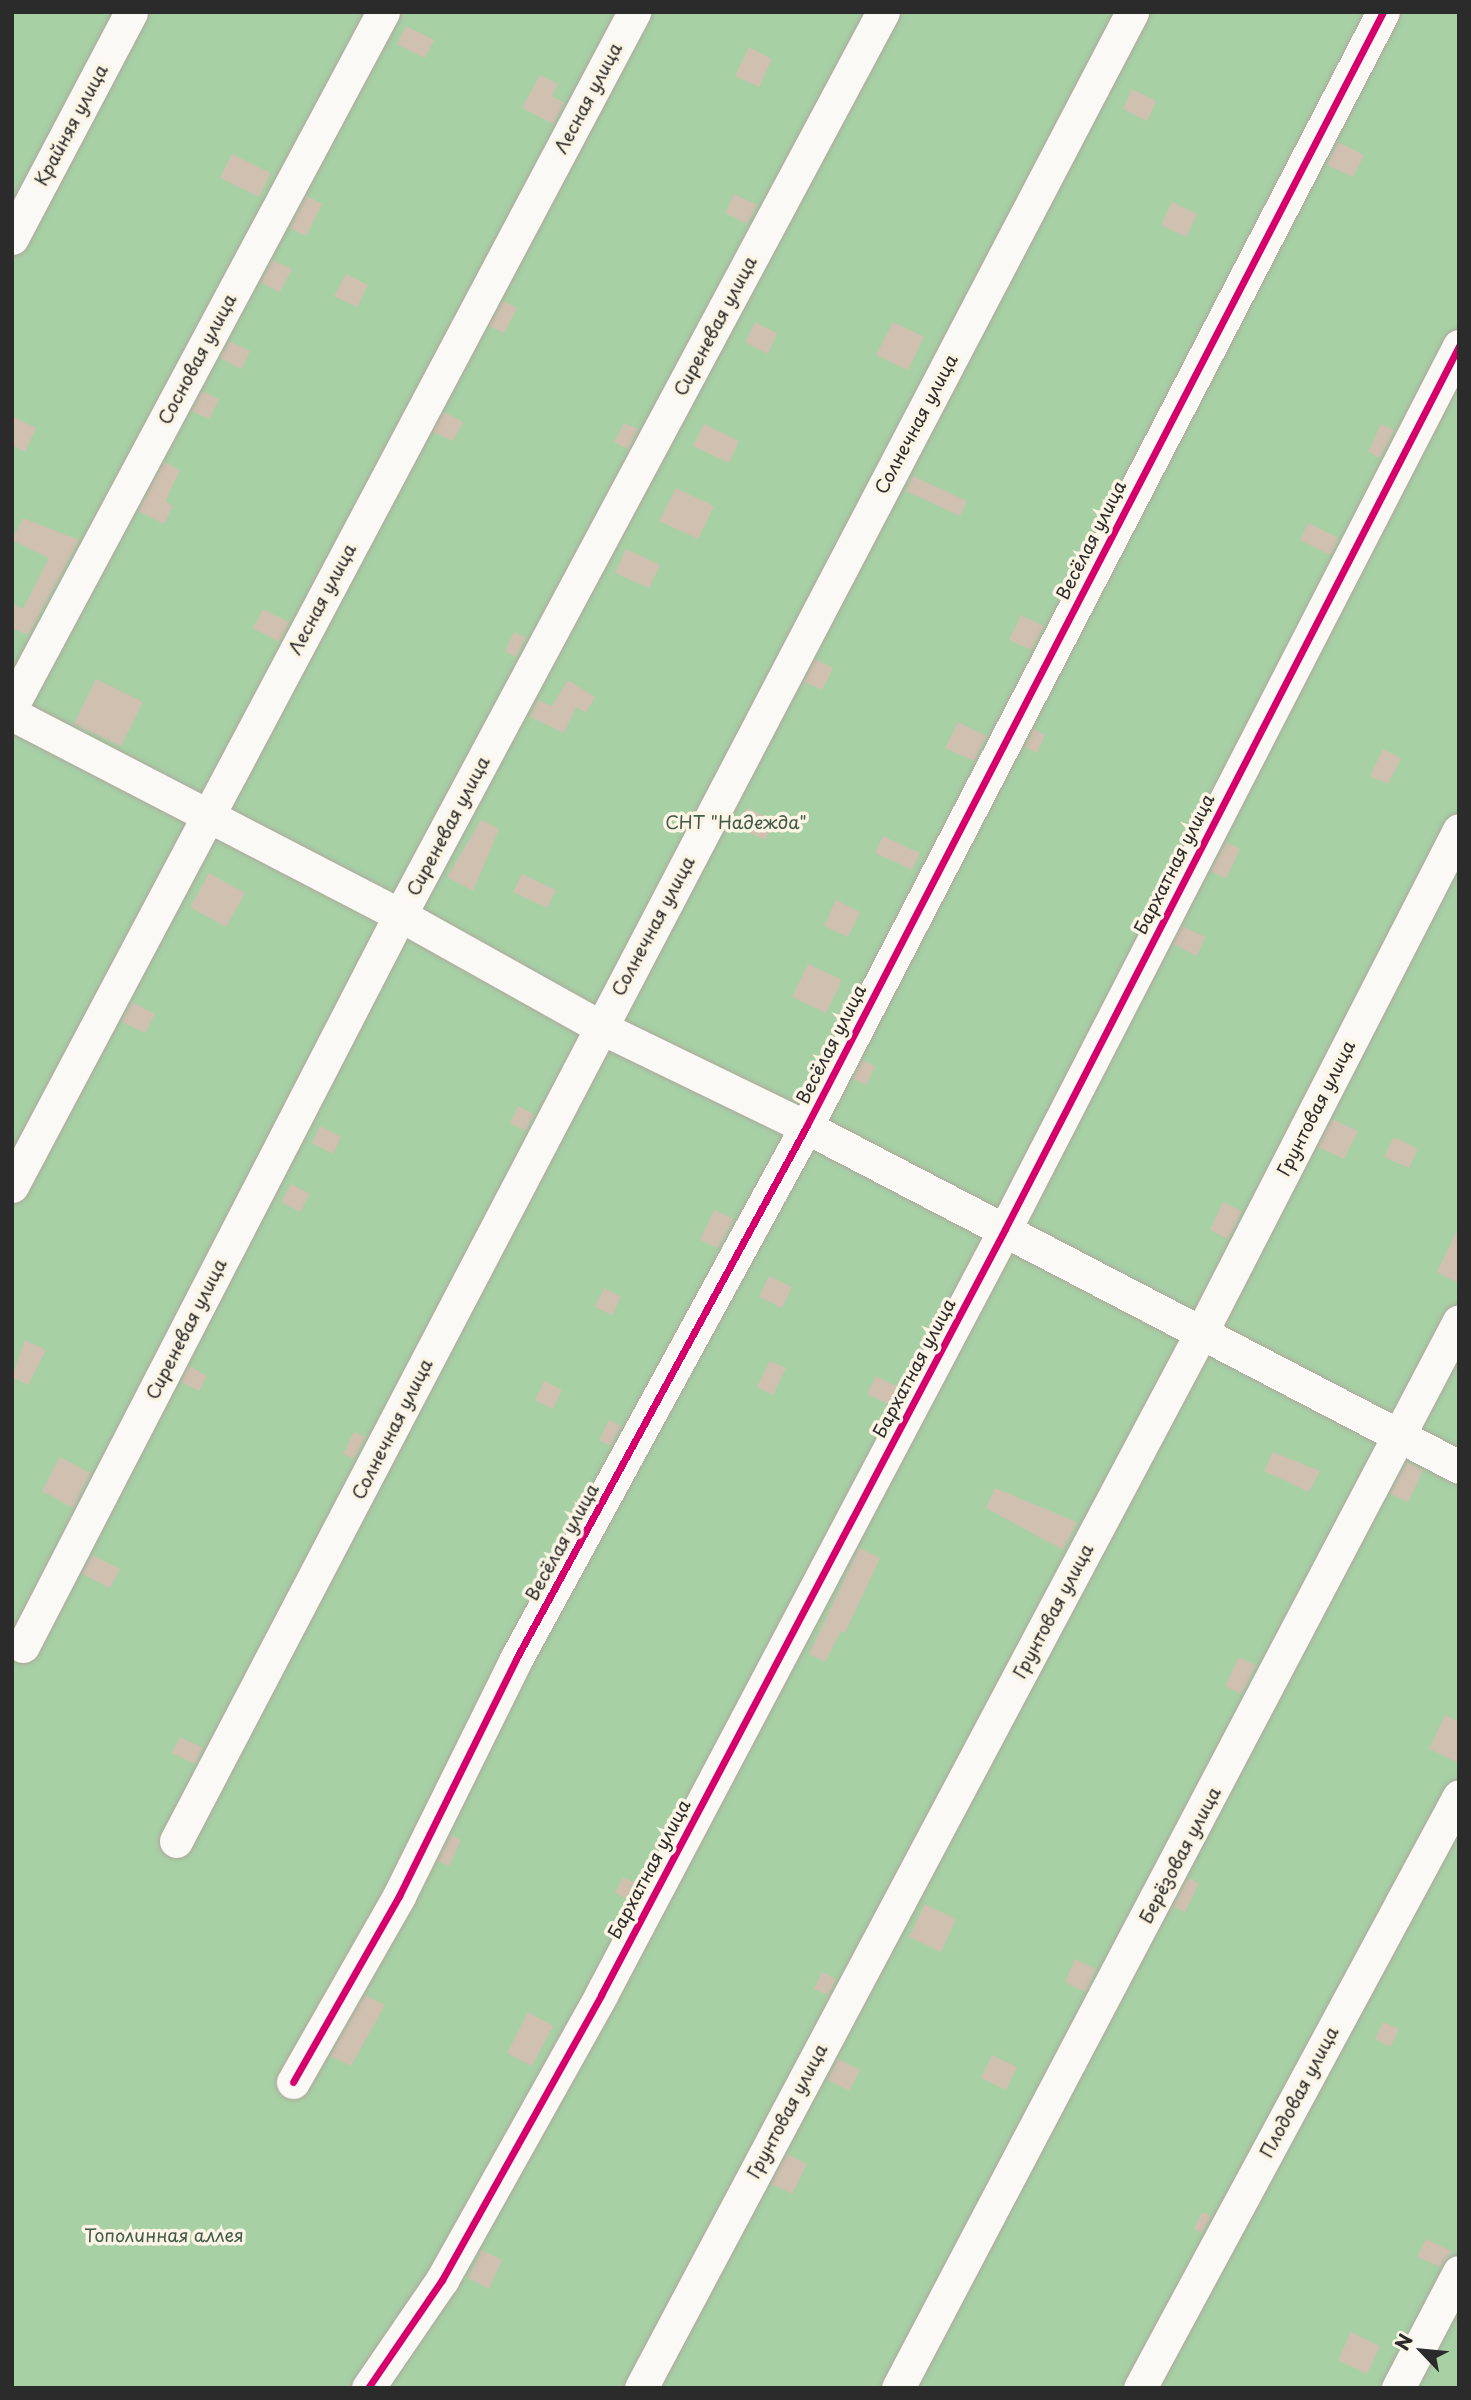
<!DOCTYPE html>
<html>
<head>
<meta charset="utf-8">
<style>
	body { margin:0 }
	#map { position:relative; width:1471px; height:2400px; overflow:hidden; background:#e0d9c5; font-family:"Playpen Sans",sans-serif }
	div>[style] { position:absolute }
	.green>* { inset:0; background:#a7d0a5 }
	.building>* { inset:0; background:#cfc0b0 }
	.roads { filter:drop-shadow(0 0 2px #ada89c) drop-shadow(0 0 2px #ada89c) }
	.minor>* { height:33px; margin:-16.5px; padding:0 16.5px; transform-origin:16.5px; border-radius:16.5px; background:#faf9f6 }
	.cycleway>* { height:7px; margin:-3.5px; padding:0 3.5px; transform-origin:3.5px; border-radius:3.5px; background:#d6006c }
	span { translate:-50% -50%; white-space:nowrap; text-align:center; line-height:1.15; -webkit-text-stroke:7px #fcf5e5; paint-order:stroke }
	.street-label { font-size:18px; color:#2b2b2b }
	.park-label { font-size:18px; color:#425a48 }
	.frame { position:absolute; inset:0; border:14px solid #2b2b2b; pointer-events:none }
	.north { position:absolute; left:1387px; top:2316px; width:70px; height:70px; -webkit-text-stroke:5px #fcf5e5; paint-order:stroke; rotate:296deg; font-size:19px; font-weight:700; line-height:28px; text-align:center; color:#2b2b2b }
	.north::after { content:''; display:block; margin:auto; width:24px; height:32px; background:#2b2b2b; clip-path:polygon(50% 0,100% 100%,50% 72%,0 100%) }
</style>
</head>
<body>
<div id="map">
	<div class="green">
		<i style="clip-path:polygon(12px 12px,1459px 12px,1459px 2388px,12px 2388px)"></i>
	</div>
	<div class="building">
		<i style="clip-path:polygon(406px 26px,434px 40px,425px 58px,397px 44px)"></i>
		<i style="clip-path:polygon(749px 47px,772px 59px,759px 87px,735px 76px)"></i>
		<i style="clip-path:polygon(540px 75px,558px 84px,552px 96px,564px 103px,553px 124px,522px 108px)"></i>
		<i style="clip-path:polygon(1132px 89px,1156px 101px,1147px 121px,1123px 109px)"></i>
		<i style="clip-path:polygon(1338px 142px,1364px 155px,1353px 177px,1327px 165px)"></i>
		<i style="clip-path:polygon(232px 154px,271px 173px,259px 197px,220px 178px)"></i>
		<i style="clip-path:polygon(734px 194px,757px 205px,747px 224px,725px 213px)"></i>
		<i style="clip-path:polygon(307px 196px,322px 204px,306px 236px,290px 228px)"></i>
		<i style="clip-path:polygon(1172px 202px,1197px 214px,1186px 237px,1161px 225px)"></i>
		<i style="clip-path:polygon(272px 260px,292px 269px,280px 292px,261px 283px)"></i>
		<i style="clip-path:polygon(346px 274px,368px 285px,357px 307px,334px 296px)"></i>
		<i style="clip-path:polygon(503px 301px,517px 308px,504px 333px,489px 326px)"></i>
		<i style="clip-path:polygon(755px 322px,777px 333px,768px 354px,745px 342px)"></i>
		<i style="clip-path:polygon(893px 322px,924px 337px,908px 370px,876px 355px)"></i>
		<i style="clip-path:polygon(229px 341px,250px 351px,241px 369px,220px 358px)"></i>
		<i style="clip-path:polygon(202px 391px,219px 399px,209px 419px,192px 411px)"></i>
		<i style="clip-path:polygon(444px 412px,463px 422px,453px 441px,433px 432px)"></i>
		<i style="clip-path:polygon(12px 416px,36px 428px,25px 452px,12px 445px)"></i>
		<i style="clip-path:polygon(624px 423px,638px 429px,628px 449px,614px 442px)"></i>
		<i style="clip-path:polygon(704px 424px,739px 441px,729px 463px,693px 446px)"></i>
		<i style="clip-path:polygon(1381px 424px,1394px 430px,1380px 458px,1368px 452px)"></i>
		<i style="clip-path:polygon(164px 462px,180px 470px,168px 495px,166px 502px,173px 506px,164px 524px,138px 511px)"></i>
		<i style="clip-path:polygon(913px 476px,967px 501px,960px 516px,906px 491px)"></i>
		<i style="clip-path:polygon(676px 488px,714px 506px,698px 539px,659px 521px)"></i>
		<i style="clip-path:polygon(23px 518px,79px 540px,28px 635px,12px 628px,12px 603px,23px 609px,49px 558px,12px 540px)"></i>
		<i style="clip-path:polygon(1308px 523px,1339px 538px,1330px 555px,1300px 540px)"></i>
		<i style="clip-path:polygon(626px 549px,660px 565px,649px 588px,615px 573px)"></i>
		<i style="clip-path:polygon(263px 609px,289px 622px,279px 642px,253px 628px)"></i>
		<i style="clip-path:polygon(1021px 615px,1044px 626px,1031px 650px,1009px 640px)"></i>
		<i style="clip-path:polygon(514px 632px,526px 638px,516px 657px,505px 651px)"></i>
		<i style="clip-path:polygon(815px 659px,833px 668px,822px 690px,804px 682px)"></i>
		<i style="clip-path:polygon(96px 679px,143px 702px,121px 746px,74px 724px)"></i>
		<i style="clip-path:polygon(568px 680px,595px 697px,586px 713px,576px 707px,564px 733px,530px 717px,538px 700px,552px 706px)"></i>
		<i style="clip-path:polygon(958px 722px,987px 736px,974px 761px,945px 748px)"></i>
		<i style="clip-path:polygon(1034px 729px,1045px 735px,1037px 753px,1025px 747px)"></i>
		<i style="clip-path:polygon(1383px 749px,1401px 758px,1388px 784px,1370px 776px)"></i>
		<i style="clip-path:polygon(747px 808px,775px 821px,765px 840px,738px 827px)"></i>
		<i style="clip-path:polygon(481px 820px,499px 829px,473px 891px,447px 877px)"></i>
		<i style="clip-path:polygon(883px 836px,920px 853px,912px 870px,875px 853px)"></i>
		<i style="clip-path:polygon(1226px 842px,1240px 849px,1226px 879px,1211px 871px)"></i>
		<i style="clip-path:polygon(209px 873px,245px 893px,226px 927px,190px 907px)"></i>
		<i style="clip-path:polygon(522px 874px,556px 890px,547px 908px,513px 892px)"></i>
		<i style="clip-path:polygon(836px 900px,860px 912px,848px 937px,824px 926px)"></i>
		<i style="clip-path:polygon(1182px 926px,1205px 937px,1197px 956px,1173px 944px)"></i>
		<i style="clip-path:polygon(808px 964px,842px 980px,826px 1013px,792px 997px)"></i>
		<i style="clip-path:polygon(132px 1002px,155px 1014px,145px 1033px,122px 1022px)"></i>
		<i style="clip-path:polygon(862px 1060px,875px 1066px,866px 1085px,853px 1079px)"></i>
		<i style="clip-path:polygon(518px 1106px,534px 1114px,525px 1131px,510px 1123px)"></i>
		<i style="clip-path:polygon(1332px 1119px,1358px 1131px,1344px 1159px,1318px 1147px)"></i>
		<i style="clip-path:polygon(320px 1126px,341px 1137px,333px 1154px,312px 1143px)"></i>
		<i style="clip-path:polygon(1394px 1137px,1418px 1149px,1409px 1168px,1384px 1157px)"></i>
		<i style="clip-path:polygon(291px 1184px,310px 1194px,300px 1212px,281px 1202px)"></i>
		<i style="clip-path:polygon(1223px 1202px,1242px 1211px,1228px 1239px,1210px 1230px)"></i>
		<i style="clip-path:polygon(714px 1210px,734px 1219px,718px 1248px,700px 1240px)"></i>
		<i style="clip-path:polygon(1459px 1226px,1459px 1283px,1437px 1272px)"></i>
		<i style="clip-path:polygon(769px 1276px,792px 1287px,782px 1308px,759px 1297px)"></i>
		<i style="clip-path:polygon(604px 1288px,621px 1297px,612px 1315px,595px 1307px)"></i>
		<i style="clip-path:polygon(25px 1340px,46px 1350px,28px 1385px,12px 1377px)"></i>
		<i style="clip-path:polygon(770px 1361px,786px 1368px,773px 1395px,757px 1387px)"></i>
		<i style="clip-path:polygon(189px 1366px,207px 1376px,199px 1391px,181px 1382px)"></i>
		<i style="clip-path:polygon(876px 1376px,900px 1388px,890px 1405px,867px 1394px)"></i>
		<i style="clip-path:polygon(544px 1381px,562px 1390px,553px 1409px,535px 1400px)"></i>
		<i style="clip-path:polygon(609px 1420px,621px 1426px,610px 1446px,599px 1440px)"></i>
		<i style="clip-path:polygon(354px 1432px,365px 1437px,354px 1459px,343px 1454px)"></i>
		<i style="clip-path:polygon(1273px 1452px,1320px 1471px,1309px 1492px,1264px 1471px)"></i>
		<i style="clip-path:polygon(60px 1457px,90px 1473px,73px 1508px,42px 1491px)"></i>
		<i style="clip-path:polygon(1407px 1462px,1423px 1470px,1408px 1502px,1390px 1494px)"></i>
		<i style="clip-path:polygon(995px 1488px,1077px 1522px,1063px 1550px,986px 1508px)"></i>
		<i style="clip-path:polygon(859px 1548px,880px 1558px,845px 1633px,841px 1631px,825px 1662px,809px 1654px)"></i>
		<i style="clip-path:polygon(92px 1555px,120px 1569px,110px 1588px,82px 1574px)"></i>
		<i style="clip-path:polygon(1239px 1657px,1256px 1665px,1241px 1694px,1225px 1686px)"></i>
		<i style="clip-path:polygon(1445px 1715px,1459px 1722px,1459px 1763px,1429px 1749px)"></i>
		<i style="clip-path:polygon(180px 1737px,203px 1748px,195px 1764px,172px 1753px)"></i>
		<i style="clip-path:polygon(451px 1835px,461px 1840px,449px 1866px,438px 1861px)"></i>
		<i style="clip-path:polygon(623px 1877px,638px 1884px,629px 1900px,615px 1893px)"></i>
		<i style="clip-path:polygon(1188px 1878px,1199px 1883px,1185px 1912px,1173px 1907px)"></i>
		<i style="clip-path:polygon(925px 1904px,956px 1919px,941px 1952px,909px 1937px)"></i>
		<i style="clip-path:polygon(1075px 1959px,1096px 1969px,1085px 1992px,1065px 1982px)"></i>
		<i style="clip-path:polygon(822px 1972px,836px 1979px,828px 1995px,814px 1989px)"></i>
		<i style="clip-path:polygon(365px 1995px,385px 2005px,351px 2066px,330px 2056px)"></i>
		<i style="clip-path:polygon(528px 2012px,553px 2026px,532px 2066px,507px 2053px)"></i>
		<i style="clip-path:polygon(1383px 2022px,1399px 2029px,1390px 2047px,1375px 2039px)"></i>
		<i style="clip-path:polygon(992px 2055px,1017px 2067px,1006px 2090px,981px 2078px)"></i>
		<i style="clip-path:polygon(838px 2059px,860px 2070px,849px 2091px,828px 2080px)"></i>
		<i style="clip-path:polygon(787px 2154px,807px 2164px,792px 2194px,771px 2184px)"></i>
		<i style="clip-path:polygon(1202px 2212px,1211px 2216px,1202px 2233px,1194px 2229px)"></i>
		<i style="clip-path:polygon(1426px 2239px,1452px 2251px,1440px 2267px,1417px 2257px)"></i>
		<i style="clip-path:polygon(482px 2250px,502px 2260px,489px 2289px,468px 2278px)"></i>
		<i style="clip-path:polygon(1351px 2332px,1380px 2346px,1367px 2374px,1338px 2360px)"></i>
	</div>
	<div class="roads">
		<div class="minor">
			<i style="left:12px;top:238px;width:255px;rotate:-62.2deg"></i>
			<i style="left:12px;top:706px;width:787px;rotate:-61.87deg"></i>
			<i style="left:12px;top:714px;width:437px;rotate:27.4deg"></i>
			<i style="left:400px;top:915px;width:229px;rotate:29.2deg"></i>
			<i style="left:600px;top:1027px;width:229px;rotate:25.9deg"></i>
			<i style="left:806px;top:1127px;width:736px;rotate:27.5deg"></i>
			<i style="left:12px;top:1186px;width:1329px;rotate:-62.08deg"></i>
			<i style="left:23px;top:1646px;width:822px;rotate:-62.72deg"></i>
			<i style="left:400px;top:915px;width:1024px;rotate:-61.86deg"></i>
			<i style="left:176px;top:1841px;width:2064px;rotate:-62.4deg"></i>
			<i style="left:293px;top:2082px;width:214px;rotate:-60.3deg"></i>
			<i style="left:399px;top:1896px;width:264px;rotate:-63.7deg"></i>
			<i style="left:516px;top:1659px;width:606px;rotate:-61.4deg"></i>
			<i style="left:806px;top:1127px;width:1255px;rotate:-62.64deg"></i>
			<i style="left:368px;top:2388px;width:131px;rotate:-55.6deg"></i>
			<i style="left:442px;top:2280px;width:326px;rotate:-60.8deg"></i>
			<i style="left:601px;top:1995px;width:866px;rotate:-62.19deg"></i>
			<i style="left:1005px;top:1229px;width:993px;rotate:-62.79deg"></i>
			<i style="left:641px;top:2388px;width:1194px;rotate:-62.04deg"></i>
			<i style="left:1201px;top:1333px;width:565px;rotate:-62.85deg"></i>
			<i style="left:898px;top:2388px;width:1205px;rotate:-62.27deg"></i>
			<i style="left:1140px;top:2388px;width:672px;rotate:-61.68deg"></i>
			<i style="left:1398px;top:2388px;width:131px;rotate:-62.3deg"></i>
		</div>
	</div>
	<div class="cycleway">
		<i style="left:293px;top:2082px;width:214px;rotate:-60.3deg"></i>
		<i style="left:399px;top:1896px;width:264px;rotate:-63.7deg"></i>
		<i style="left:516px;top:1659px;width:606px;rotate:-61.4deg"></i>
		<i style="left:806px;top:1127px;width:1255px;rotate:-62.64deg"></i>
		<i style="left:368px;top:2388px;width:131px;rotate:-55.6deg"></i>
		<i style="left:442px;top:2280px;width:326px;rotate:-60.8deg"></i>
		<i style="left:601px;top:1995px;width:866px;rotate:-62.19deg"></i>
		<i style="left:1005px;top:1229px;width:993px;rotate:-62.79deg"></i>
	</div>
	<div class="street-label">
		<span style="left:588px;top:98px;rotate:-62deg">Лесная улица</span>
		<span style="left:71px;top:125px;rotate:-62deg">Крайняя улица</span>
		<span style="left:715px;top:326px;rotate:-62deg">Сиреневая улица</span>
		<span style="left:197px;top:359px;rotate:-62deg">Сосновая улица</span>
		<span style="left:916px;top:424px;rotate:-62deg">Солнечная улица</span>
		<span style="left:1091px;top:540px;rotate:-63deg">Весёлая улица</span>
		<span style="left:322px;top:599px;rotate:-62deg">Лесная улица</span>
		<span style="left:448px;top:826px;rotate:-62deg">Сиреневая улица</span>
		<span style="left:1174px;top:864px;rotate:-63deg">Бархатная улица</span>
		<span style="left:653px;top:926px;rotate:-62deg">Солнечная улица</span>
		<span style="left:831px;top:1044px;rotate:-63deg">Весёлая улица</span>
		<span style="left:1316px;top:1108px;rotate:-63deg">Грунтовая улица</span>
		<span style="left:186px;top:1329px;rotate:-63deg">Сиреневая улица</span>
		<span style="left:914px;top:1368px;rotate:-62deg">Бархатная улица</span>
		<span style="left:392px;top:1429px;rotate:-63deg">Солнечная улица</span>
		<span style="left:562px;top:1542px;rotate:-61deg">Весёлая улица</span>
		<span style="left:1053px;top:1611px;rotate:-62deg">Грунтовая улица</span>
		<span style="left:1180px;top:1855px;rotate:-62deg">Берёзовая улица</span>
		<span style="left:649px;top:1869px;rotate:-62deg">Бархатная улица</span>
		<span style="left:1299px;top:2092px;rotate:-62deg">Плодовая улица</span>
		<span style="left:787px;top:2111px;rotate:-62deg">Грунтовая улица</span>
	</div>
	<div class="park-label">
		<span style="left:736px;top:822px">СНТ "Надежда"</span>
		<span style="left:164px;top:2235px">Тополинная аллея</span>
	</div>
	<div class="frame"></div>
	<div class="north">N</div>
</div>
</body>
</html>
